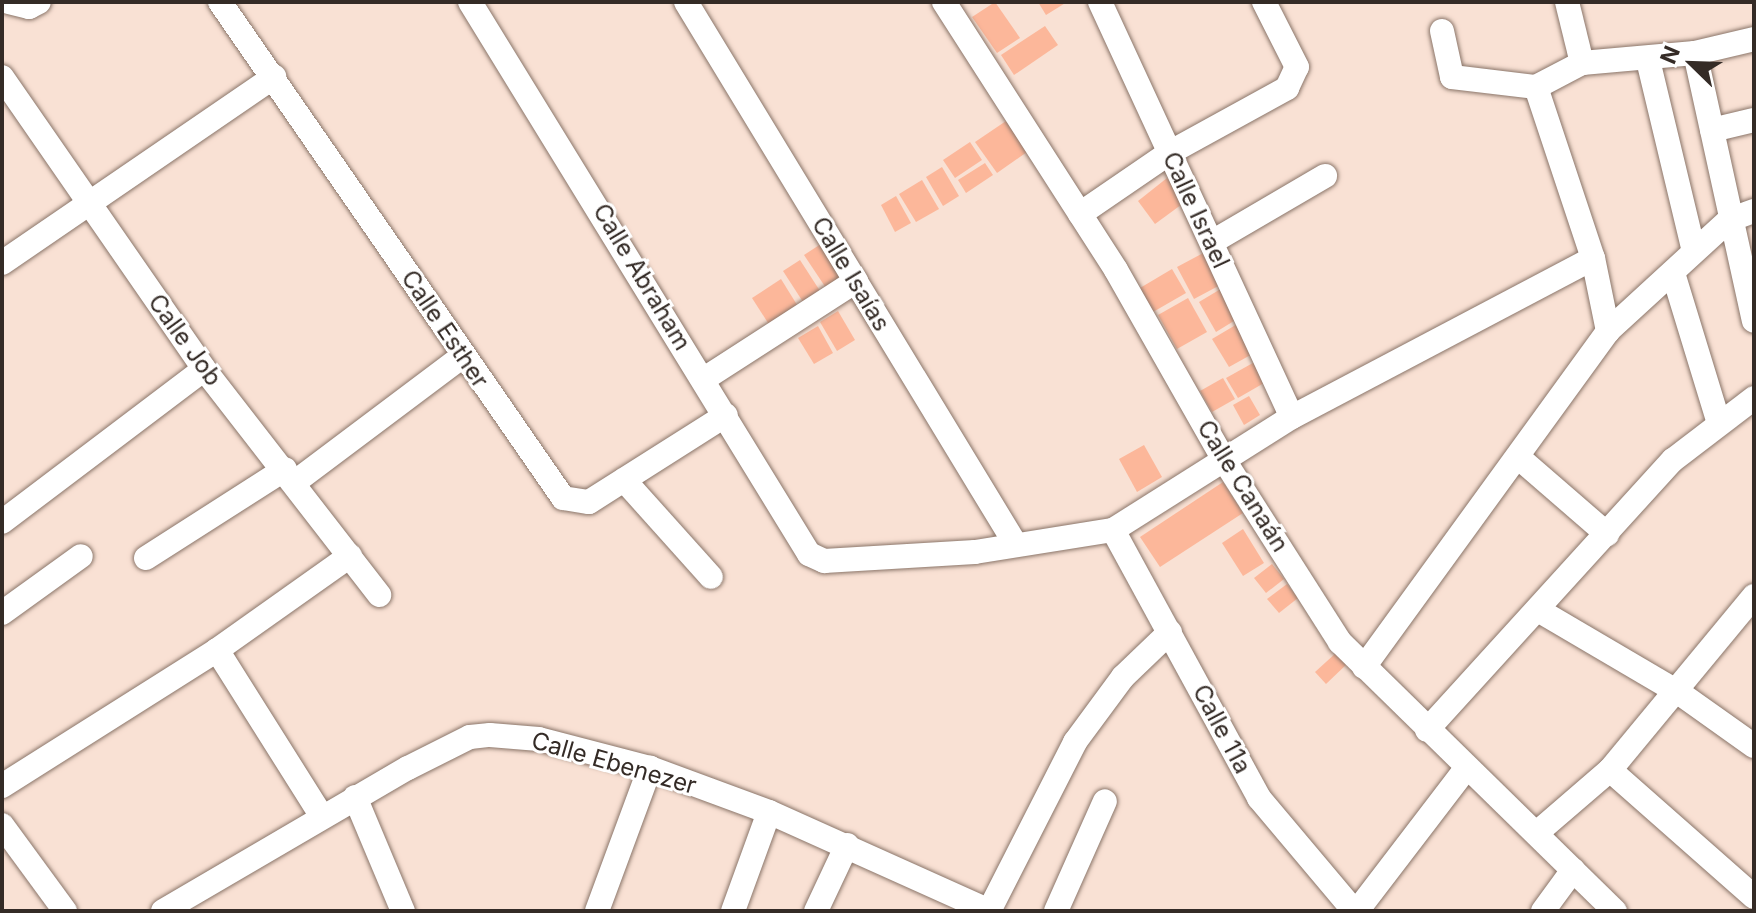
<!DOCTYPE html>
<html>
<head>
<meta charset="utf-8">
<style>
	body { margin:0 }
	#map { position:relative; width:1756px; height:913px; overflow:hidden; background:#f9e1d4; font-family:Inter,sans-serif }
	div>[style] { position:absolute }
	.building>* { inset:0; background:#fcb79a }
	.roads { filter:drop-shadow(0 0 2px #8a7569) drop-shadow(0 0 2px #8a7569) }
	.minor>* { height:24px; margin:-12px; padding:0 12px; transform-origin:12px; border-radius:12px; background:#fff }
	span { translate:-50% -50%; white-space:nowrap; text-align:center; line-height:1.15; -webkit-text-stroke:6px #fff; paint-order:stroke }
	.street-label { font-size:24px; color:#342b26 }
	.frame { position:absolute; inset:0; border:4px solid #342b26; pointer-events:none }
	.north { position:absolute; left:1652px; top:24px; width:80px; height:80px; -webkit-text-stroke:6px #fff; paint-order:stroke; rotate:293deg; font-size:22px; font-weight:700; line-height:32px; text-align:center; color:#342b26 }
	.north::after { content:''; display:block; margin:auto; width:28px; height:36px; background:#342b26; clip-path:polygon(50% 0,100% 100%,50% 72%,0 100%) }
</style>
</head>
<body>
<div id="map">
	<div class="building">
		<i style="clip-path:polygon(995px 2px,1020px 38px,997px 53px,972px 17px)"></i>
		<i style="clip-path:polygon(1038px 2px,1067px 2px,1046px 15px)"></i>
		<i style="clip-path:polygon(1045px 26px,1058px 45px,1014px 75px,1001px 55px)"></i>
		<i style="clip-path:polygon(1006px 121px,1027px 152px,997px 173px,975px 142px)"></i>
		<i style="clip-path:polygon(970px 142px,982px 160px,955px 178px,943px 160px)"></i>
		<i style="clip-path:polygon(985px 163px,993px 175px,966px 193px,958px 180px)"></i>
		<i style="clip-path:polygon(942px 167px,959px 196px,943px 206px,926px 177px)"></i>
		<i style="clip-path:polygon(1167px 178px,1185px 202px,1155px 224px,1138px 201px)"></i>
		<i style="clip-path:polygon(922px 180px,939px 209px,916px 222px,899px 194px)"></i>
		<i style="clip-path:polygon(896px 196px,911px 223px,895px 232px,881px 205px)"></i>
		<i style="clip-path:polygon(827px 240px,849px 273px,826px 288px,804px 255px)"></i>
		<i style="clip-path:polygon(1207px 251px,1224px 283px,1194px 299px,1177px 267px)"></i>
		<i style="clip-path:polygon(800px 260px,822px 294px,805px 305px,783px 271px)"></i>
		<i style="clip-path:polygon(1172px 269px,1186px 293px,1153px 312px,1140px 288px)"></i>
		<i style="clip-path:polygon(781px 279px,799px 308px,770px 326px,752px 298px)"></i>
		<i style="clip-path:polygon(1224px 287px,1242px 316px,1216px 332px,1199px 302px)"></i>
		<i style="clip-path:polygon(1188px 298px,1207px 332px,1177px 349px,1158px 315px)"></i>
		<i style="clip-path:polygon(838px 311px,855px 340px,837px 351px,820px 322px)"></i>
		<i style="clip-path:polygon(1239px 323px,1256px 352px,1229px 367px,1212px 339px)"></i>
		<i style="clip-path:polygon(818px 326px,833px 353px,814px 364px,798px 338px)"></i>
		<i style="clip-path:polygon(1260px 359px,1271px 379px,1238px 398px,1226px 378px)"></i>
		<i style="clip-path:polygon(1223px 378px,1235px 399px,1212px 412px,1200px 391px)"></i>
		<i style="clip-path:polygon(1249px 396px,1260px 415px,1244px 425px,1233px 405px)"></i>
		<i style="clip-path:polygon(1144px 445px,1162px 477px,1137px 492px,1119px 459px)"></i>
		<i style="clip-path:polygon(1223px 482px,1243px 513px,1160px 567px,1140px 537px)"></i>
		<i style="clip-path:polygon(1243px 529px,1264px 563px,1243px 576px,1222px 543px)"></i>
		<i style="clip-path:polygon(1272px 564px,1284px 579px,1266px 593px,1254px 578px)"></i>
		<i style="clip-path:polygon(1287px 584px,1298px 598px,1279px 613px,1267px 599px)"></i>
		<i style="clip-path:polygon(1337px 652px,1348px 663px,1326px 684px,1315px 672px)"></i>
	</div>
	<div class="roads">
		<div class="minor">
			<i style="left:9px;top:2px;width:21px;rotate:14deg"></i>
			<i style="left:29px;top:7px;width:11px;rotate:-27deg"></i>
			<i style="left:220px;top:2px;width:603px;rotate:55.33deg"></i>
			<i style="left:563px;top:498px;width:26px;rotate:9deg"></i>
			<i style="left:589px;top:502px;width:162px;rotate:-32.4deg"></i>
			<i style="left:470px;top:2px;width:648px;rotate:58.44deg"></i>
			<i style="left:809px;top:554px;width:17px;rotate:25deg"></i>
			<i style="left:824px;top:561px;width:151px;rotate:-3.4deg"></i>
			<i style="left:975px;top:552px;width:140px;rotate:-9.1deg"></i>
			<i style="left:1113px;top:530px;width:212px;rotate:-32.3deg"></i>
			<i style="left:1292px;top:417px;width:340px;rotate:-27.8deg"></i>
			<i style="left:686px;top:2px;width:635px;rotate:58.71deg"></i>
			<i style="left:944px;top:2px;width:318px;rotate:57.3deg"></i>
			<i style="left:1116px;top:270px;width:219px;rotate:60.4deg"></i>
			<i style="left:1224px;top:460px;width:216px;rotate:57.5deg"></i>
			<i style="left:1340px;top:642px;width:385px;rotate:44.4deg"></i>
			<i style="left:1100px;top:2px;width:457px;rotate:65.2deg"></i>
			<i style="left:1567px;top:2px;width:63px;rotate:76.2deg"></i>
			<i style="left:1442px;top:31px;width:47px;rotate:77.7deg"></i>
			<i style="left:1452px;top:77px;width:85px;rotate:6.8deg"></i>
			<i style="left:1536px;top:87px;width:52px;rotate:-27.6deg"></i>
			<i style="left:1582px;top:63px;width:113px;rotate:-5.1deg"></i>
			<i style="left:1695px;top:53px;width:61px;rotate:-13.3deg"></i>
			<i style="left:1695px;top:53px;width:274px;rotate:77.6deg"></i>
			<i style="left:1648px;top:60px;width:196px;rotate:76.5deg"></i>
			<i style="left:2px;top:77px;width:355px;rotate:55.3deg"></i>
			<i style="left:204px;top:369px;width:286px;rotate:52.2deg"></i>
			<i style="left:1536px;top:87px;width:180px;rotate:71.6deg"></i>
			<i style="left:1593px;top:258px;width:75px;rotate:78.4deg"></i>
			<i style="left:1712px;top:130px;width:43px;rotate:-13.4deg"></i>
			<i style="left:1080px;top:214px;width:108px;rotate:-34.4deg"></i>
			<i style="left:1169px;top:153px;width:135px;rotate:-28.8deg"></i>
			<i style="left:1287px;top:88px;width:23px;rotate:-65deg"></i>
			<i style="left:1297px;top:67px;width:73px;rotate:-116.9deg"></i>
			<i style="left:1212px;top:242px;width:131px;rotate:-30.3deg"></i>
			<i style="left:2px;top:263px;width:330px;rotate:-34.4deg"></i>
			<i style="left:1673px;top:273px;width:154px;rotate:73deg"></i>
			<i style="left:704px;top:379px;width:181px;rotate:-32.8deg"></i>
			<i style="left:1518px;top:457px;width:118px;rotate:40.9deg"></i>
			<i style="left:624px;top:480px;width:130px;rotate:48.1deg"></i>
			<i style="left:295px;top:482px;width:210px;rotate:-36.9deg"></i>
			<i style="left:2px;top:522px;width:253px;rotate:-37.1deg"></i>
			<i style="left:1113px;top:530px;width:305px;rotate:61.4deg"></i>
			<i style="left:1259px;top:798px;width:148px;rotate:49.9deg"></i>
			<i style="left:146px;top:558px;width:165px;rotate:-32.6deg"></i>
			<i style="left:1538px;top:610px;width:162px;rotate:30.4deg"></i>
			<i style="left:1678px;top:692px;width:93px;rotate:35.4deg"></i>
			<i style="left:2px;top:613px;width:97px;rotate:-35.8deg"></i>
			<i style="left:217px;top:650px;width:197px;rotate:57.8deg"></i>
			<i style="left:1364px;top:667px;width:415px;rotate:-54deg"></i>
			<i style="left:1608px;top:331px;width:164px;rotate:-42.5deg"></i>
			<i style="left:1729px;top:220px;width:27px;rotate:-20deg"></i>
			<i style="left:1427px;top:730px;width:365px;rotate:-47.7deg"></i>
			<i style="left:1673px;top:460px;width:102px;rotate:-37.4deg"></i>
			<i style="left:1610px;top:770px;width:192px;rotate:41.4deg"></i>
			<i style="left:2px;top:786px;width:254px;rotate:-32.3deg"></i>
			<i style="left:217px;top:650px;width:163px;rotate:-35.3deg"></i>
			<i style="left:355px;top:797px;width:124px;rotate:67.2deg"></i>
			<i style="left:2px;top:825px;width:107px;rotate:53.8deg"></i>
			<i style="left:1539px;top:831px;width:94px;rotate:-40.7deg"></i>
			<i style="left:1610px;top:770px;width:226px;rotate:-50.4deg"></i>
			<i style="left:163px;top:911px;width:284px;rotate:-30.3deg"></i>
			<i style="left:408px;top:768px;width:69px;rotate:-26.6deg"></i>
			<i style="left:470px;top:737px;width:20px;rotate:-6deg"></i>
			<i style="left:490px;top:735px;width:49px;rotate:4.7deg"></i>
			<i style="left:539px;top:739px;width:115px;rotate:14.6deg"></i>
			<i style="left:650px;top:768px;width:127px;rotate:20.3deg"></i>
			<i style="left:769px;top:812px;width:241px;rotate:24.2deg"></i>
			<i style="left:597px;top:911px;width:153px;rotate:-69.7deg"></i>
			<i style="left:733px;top:911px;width:105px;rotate:-70deg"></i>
			<i style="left:816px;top:911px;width:73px;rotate:-64.8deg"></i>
			<i style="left:989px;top:911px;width:190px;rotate:-63deg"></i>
			<i style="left:1075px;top:742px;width:81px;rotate:-53.6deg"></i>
			<i style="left:1123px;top:677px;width:65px;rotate:-43.8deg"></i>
			<i style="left:1056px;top:911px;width:120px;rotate:-66deg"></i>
			<i style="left:1357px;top:911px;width:181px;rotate:-52.6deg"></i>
			<i style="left:1543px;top:911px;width:51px;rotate:-53.8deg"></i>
		</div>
	</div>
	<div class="street-label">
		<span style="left:1196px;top:210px;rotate:65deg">Calle Israel</span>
		<span style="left:851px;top:274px;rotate:59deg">Calle Isaías</span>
		<span style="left:642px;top:277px;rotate:59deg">Calle Abraham</span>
		<span style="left:445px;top:329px;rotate:56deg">Calle Esther</span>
		<span style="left:185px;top:340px;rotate:54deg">Calle Job</span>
		<span style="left:1243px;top:486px;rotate:58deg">Calle Canaán</span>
		<span style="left:1222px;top:729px;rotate:62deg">Calle 11a</span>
		<span style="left:614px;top:763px;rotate:16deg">Calle Ebenezer</span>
	</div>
	<div class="frame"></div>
	<div class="north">N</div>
</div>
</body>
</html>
